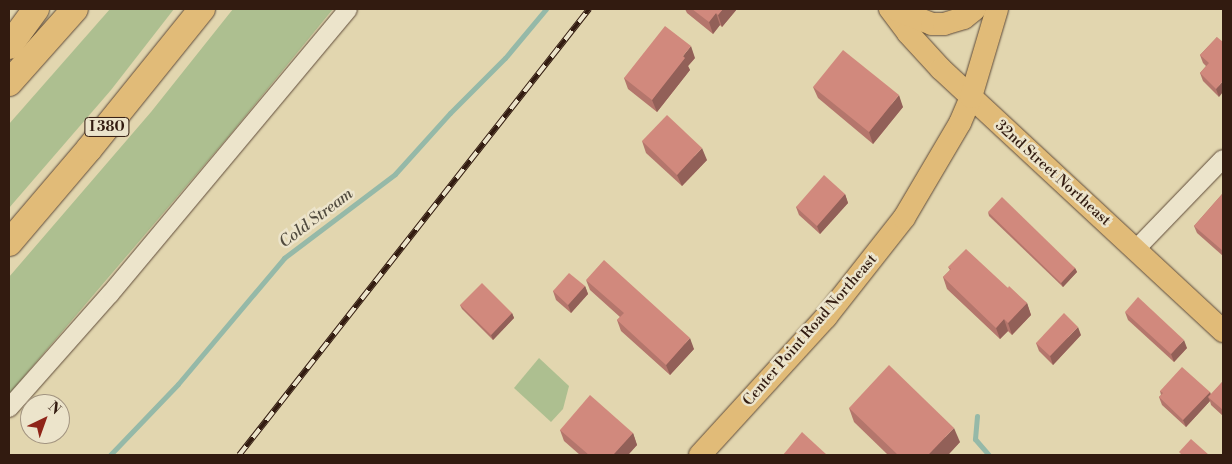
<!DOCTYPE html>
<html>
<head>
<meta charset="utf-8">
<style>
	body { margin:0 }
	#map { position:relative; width:1232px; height:464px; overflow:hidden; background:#e2d6af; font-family:"Libre Bodoni",serif }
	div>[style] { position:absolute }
	.green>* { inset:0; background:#adbf90 }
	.stream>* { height:5px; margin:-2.5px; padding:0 2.5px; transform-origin:2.5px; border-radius:2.5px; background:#95b9a8 }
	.roads { filter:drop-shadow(0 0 1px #5e4a38) drop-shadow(0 0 1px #5e4a38) }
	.minor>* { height:18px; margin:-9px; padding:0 9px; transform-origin:9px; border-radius:9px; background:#ece4cb }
	.major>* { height:22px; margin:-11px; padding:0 11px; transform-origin:11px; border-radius:11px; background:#e1bb78 }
	.highway>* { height:26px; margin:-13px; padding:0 13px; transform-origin:13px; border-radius:13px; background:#e1bb78 }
	.rail>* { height:5.5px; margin-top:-2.75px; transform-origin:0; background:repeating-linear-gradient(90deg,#ece4cb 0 11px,#321b10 0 22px); box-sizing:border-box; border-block:1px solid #321b10 }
	.wall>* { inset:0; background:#b4766c }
	.shaded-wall>* { inset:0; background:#926058 }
	.building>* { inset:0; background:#d1897d }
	span { translate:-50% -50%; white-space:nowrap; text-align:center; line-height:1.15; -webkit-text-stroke:5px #ece4cb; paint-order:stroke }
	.shield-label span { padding:1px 4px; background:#ece4cb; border:1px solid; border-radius:4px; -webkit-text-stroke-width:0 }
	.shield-label { font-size:14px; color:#321b10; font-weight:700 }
	.street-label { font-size:15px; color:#321b10 }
	.water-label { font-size:16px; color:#504a3e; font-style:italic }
	.frame { position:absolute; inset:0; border:10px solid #321b10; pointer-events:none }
	.north { position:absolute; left:20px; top:394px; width:50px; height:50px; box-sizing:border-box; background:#ece4cb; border:1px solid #a29480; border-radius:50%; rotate:42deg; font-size:14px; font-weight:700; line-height:20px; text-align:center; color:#321b10 }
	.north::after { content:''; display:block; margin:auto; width:18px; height:22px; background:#8f2418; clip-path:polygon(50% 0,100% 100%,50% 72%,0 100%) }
</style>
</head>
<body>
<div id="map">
	<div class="green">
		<i style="clip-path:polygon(110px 9px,174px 9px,111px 90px,9px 208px,9px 124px)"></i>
		<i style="clip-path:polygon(233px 9px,333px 9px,229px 136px,9px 394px,9px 277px,151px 112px)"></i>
		<i style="clip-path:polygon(539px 358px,569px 386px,563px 409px,551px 422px,514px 388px)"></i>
	</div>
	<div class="stream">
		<i style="left:977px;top:416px;width:23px;rotate:95deg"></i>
		<i style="left:975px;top:439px;width:21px;rotate:49deg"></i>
		<i style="left:110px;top:455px;width:98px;rotate:-46.2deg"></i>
		<i style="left:178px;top:384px;width:165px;rotate:-49.9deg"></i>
		<i style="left:284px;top:258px;width:139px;rotate:-37.1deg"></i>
		<i style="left:395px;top:174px;width:82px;rotate:-48deg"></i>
		<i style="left:450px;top:113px;width:78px;rotate:-45deg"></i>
		<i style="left:505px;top:58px;width:64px;rotate:-50.1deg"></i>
	</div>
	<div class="roads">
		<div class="minor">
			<i style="left:1136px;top:249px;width:125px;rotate:-46deg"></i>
			<i style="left:9px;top:408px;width:152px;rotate:-48.5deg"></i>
			<i style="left:110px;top:294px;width:371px;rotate:-50.1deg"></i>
		</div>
		<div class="major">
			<i style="left:890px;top:9px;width:30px;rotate:53deg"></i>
			<i style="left:908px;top:33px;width:49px;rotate:47.5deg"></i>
			<i style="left:941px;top:69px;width:385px;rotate:42.9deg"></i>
			<i style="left:894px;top:9px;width:41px;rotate:21.5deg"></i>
			<i style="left:932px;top:24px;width:12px"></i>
			<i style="left:944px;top:24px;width:21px;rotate:-17deg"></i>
			<i style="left:964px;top:18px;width:14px;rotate:-39deg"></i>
			<i style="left:700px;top:455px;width:187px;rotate:-47.6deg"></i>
			<i style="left:826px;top:317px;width:126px;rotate:-51.8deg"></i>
			<i style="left:904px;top:218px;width:110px;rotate:-59.5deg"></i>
			<i style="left:960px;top:123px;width:28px;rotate:-67deg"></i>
			<i style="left:971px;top:97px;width:92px;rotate:-73.5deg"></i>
		</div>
		<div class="highway">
			<i style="left:9px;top:46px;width:46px;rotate:-53.9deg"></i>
			<i style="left:9px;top:83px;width:99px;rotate:-48.3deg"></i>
			<i style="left:9px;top:243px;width:123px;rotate:-49.6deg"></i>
			<i style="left:89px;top:149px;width:180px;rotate:-51.1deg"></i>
		</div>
	</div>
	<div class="rail">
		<i style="left:239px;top:455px;width:567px;rotate:-51.88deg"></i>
	</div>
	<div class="wall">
		<i style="clip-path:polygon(685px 9px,737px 9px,722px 27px,720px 25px,713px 34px,687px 13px)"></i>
		<i style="clip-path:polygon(1217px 37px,1219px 97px,1203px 81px,1200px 73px,1206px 66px,1203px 63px,1200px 55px)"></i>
		<i style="clip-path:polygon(695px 58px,688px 66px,690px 70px,657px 112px,628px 89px,624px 78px)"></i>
		<i style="clip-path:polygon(813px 87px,903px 107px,873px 144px,818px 98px)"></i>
		<i style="clip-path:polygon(642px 141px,707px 160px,682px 186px,646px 153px)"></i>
		<i style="clip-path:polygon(1223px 193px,1223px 256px,1197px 233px,1194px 226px)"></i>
		<i style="clip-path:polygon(845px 194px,848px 203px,820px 234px,799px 215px,796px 207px)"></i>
		<i style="clip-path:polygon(988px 212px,1075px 268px,1077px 272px,1063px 287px,989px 216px)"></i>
		<i style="clip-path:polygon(948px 267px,1008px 288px,1027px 303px,1031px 315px,1012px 335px,1008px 331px,1000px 339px,947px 289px,943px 277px,950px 270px)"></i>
		<i style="clip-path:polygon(586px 280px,694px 349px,670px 375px,621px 331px,617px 320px,620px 317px,590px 290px)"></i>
		<i style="clip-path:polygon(585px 286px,588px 294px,571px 313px,556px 300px,553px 291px)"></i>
		<i style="clip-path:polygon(460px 305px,512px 313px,514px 318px,493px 340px,462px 309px)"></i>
		<i style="clip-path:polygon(1125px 312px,1187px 348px,1174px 362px,1128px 320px)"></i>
		<i style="clip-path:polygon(1081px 335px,1053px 365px,1039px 351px,1036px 343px)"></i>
		<i style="clip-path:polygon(1223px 381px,1223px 416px,1211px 405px,1210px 401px,1186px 427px,1162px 405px,1159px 397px,1161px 395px,1160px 391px,1210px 392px,1211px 395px)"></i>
		<i style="clip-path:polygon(849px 408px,960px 442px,948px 455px,888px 455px,854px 422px)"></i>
		<i style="clip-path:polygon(560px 430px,633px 433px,637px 445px,628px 455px,580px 455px,564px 441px)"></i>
	</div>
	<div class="shaded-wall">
		<i style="clip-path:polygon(723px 9px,737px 9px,722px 27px,718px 15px)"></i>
		<i style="clip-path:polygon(716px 13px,720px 25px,713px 34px,709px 22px)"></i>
		<i style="clip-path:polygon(691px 46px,695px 58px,688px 66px,690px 70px,657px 112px,652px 100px,683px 56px)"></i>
		<i style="clip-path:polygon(1223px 81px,1223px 92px,1219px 97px,1216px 89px)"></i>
		<i style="clip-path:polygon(899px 95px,903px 107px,873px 144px,869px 132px)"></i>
		<i style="clip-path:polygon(702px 148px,707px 160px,682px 186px,677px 175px)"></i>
		<i style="clip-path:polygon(845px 194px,848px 203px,820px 234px,817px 226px)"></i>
		<i style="clip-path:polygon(1075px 268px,1077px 272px,1063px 287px,1061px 283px)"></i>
		<i style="clip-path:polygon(585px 286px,588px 294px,571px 313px,568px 305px)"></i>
		<i style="clip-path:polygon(1027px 303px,1031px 315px,1012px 335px,1008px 323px)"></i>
		<i style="clip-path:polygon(512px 313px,514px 318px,493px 340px,491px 335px)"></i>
		<i style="clip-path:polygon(1004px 319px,1008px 331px,1000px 339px,996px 328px)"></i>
		<i style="clip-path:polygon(1078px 327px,1081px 335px,1053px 365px,1050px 356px)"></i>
		<i style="clip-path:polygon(690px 338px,694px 349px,670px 375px,666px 365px)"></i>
		<i style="clip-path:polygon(1184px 340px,1187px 348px,1174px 362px,1171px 354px)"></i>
		<i style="clip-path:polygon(1210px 392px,1212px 399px,1208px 397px,1210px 401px,1186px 427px,1183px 420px)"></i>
		<i style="clip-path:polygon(954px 428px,960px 442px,948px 455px,928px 455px)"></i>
		<i style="clip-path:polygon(633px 433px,637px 445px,628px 455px,613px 455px)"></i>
	</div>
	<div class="building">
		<i style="clip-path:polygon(692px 9px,723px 9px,718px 15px,716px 13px,709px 22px)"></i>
		<i style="clip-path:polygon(665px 26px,691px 46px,683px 56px,685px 58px,652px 100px,624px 78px)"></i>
		<i style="clip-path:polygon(1217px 37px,1223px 42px,1223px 81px,1216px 89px,1200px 73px,1209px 63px,1200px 55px)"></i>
		<i style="clip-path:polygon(843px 50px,899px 95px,869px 132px,813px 87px)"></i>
		<i style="clip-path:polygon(667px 115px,702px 148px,677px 175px,642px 141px)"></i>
		<i style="clip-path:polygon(824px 175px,845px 194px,817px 226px,796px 207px)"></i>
		<i style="clip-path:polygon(1223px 193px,1223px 251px,1194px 226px)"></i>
		<i style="clip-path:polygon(1002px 197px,1075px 268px,1061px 283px,988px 212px)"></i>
		<i style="clip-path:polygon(966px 249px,1008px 288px,1009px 286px,1027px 303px,1008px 323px,1004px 319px,996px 328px,943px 277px,951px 269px,948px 267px)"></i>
		<i style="clip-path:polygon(604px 260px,690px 338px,666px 365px,617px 320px,624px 313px,586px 280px)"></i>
		<i style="clip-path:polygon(569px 273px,585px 286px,568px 305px,553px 291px)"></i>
		<i style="clip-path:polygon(482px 283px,512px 313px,491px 335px,460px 305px)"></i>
		<i style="clip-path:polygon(1138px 297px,1184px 340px,1171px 354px,1125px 312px)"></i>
		<i style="clip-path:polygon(1064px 313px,1078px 327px,1050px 356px,1036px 343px)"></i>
		<i style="clip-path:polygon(889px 365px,954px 428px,928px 455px,898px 455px,849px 408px)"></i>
		<i style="clip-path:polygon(1182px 367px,1210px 392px,1183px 420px,1159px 397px,1163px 393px,1160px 391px)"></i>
		<i style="clip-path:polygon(1223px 381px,1223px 410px,1208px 397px)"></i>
		<i style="clip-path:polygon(590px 395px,633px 433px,613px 455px,589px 455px,560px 430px)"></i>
		<i style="clip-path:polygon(802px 432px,827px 455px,783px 455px)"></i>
		<i style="clip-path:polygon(1191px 439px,1209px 455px,1182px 455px,1179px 452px)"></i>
	</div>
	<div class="shield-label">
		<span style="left:107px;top:127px">I 380</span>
	</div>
	<div class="street-label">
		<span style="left:1053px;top:173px;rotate:42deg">32nd Street Northeast</span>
		<span style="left:810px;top:330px;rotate:-49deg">Center Point Road Northeast</span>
	</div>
	<div class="water-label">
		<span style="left:316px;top:218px;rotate:-37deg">Cold Stream</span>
	</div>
	<div class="frame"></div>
	<div class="north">N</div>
</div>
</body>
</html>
